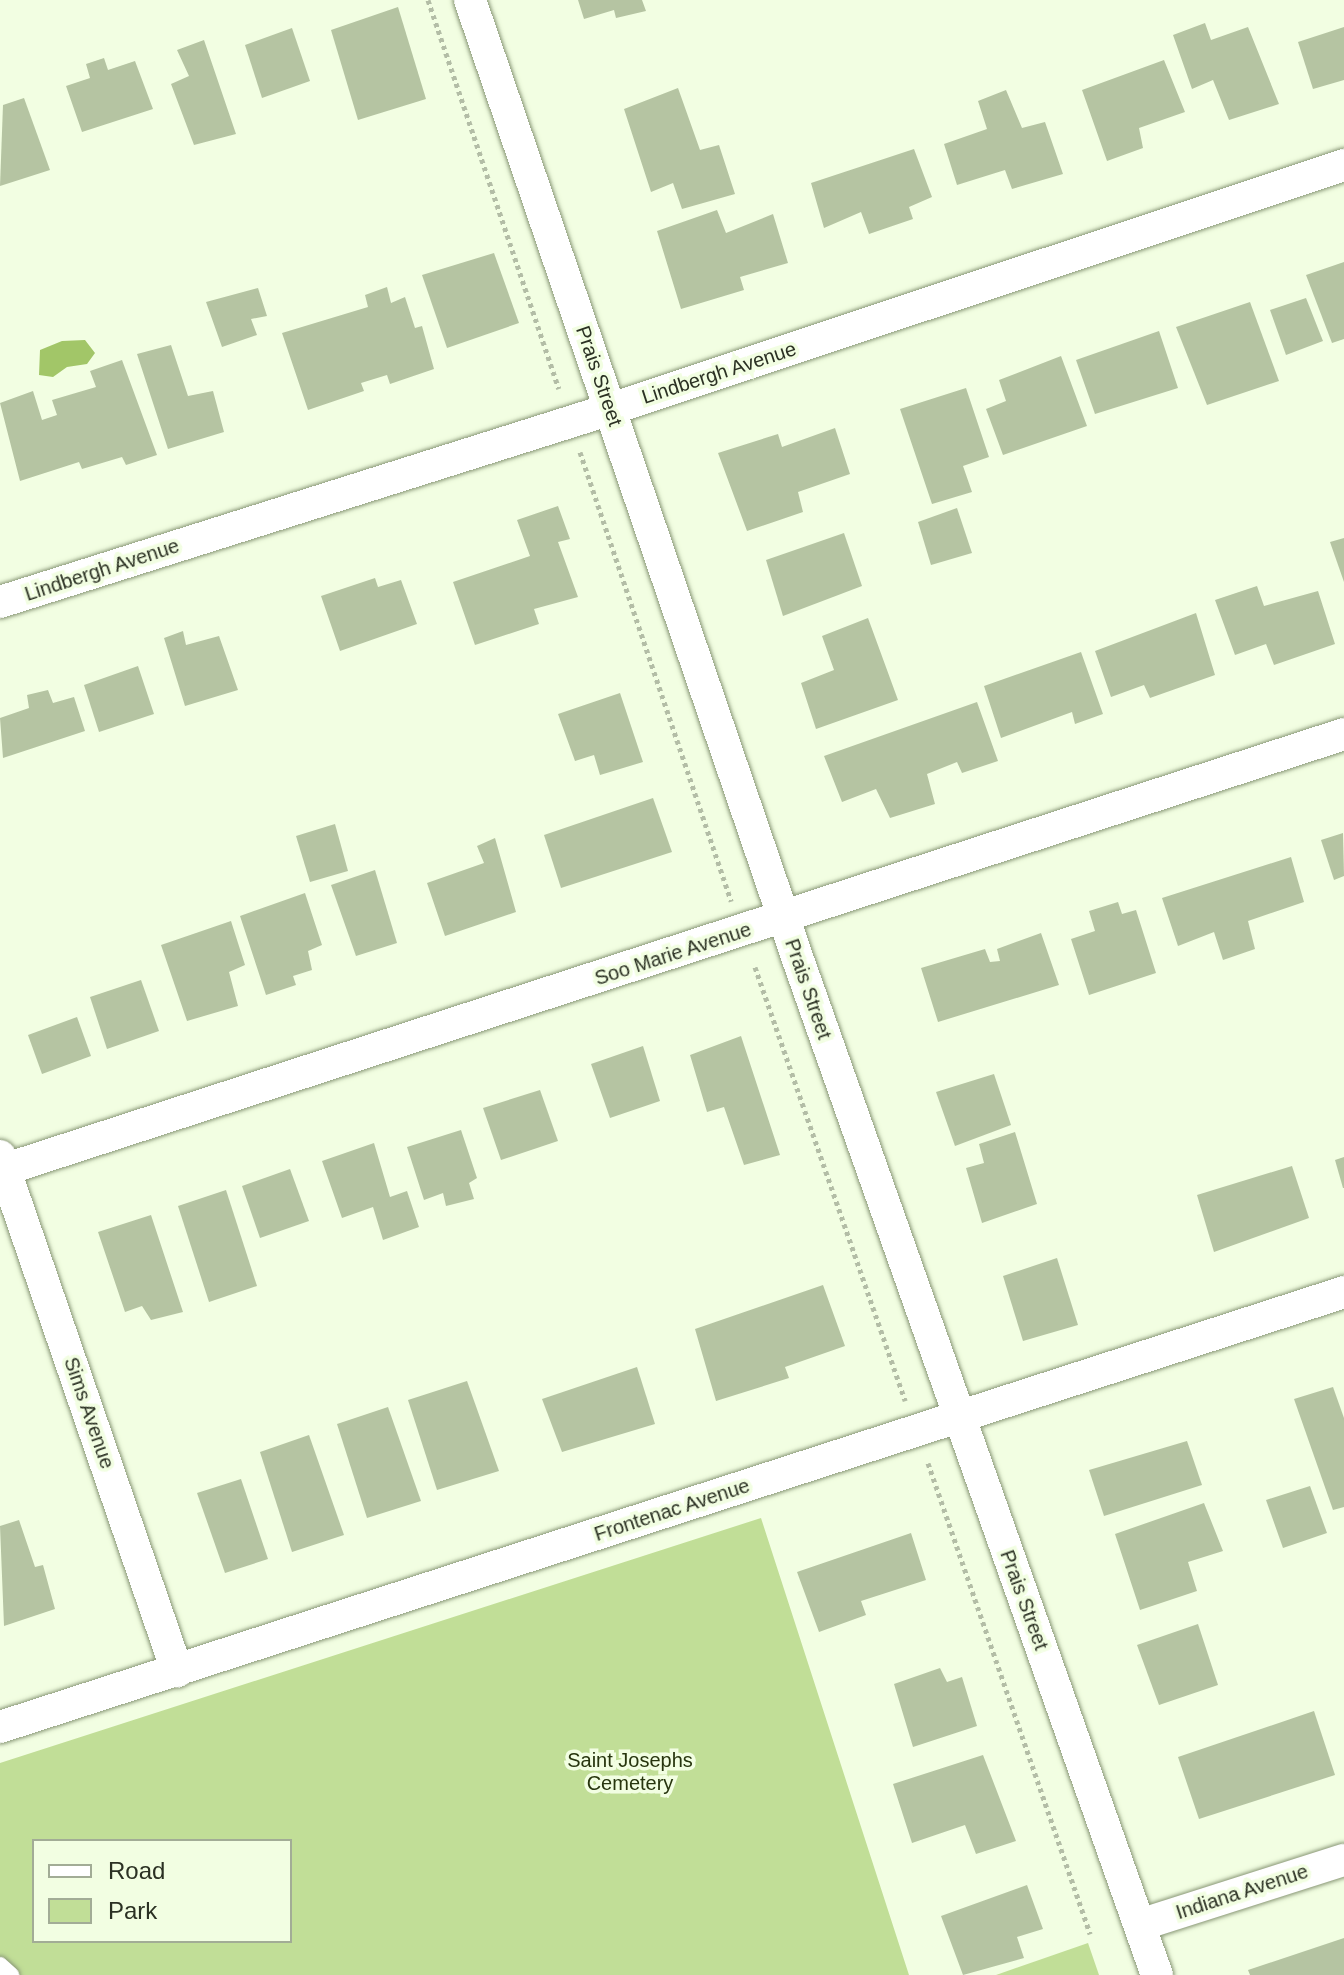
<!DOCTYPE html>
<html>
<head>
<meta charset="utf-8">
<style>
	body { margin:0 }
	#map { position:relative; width:1344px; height:1975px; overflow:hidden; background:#f2fee2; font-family:Arial,sans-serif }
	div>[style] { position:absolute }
	.green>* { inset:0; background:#c1de97 }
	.water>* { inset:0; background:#a2c668 }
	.building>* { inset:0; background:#b5c4a2 }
	.path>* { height:5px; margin-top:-2.5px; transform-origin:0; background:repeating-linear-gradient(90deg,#b3bda6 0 4px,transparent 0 8px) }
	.roads { filter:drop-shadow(0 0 2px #899776) drop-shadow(0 0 2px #899776) }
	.lane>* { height:16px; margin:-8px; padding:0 8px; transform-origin:8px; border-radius:8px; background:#fff }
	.street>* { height:32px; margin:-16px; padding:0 16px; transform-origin:16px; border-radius:16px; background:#fff }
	span { translate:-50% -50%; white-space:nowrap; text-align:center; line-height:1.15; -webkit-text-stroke:7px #f2fee2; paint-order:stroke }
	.street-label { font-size:20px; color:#2b3123 }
	.park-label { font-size:20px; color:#27350e }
	.legend { position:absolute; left:32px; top:1839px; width:260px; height:104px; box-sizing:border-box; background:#f2fee2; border:2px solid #a2ac96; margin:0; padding:10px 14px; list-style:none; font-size:24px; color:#2b3123 }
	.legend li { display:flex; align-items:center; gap:16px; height:40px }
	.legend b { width:40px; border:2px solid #a2ac96 }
</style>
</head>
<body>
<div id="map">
	<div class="green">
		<i style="clip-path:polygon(evenodd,761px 1518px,909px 1975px,0 1975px,0 1763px,761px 1518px,34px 1841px,290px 1841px,290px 1941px,34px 1941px,34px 1841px)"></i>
		<i style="clip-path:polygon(1088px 1943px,1099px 1975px,996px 1975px)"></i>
	</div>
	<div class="water">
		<i style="clip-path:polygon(85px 340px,95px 353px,87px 364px,67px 367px,53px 377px,39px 375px,40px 350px,62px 341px)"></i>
	</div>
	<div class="building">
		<i style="clip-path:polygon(578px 0,642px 0,646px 11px,616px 18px,614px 10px,584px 19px)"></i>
		<i style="clip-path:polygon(398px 7px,426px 99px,358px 120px,331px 30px)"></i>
		<i style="clip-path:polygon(1205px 23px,1211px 40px,1248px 27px,1279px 104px,1229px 120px,1213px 80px,1192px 89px,1173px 35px)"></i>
		<i style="clip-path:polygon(1344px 27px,1344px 80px,1313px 89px,1298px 42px)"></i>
		<i style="clip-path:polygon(292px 28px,310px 81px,262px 98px,245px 45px)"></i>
		<i style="clip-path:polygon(204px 40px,236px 134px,194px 145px,171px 84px,189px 76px,177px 50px)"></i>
		<i style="clip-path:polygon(104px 58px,108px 70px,135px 61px,153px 109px,82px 132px,66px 86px,90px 78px,86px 64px)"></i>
		<i style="clip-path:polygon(1164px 60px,1185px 112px,1139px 128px,1143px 148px,1107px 161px,1082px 90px)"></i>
		<i style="clip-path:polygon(678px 88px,700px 150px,719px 145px,735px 194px,682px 209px,673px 183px,651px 192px,624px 109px)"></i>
		<i style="clip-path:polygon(1006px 90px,1022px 128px,1045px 122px,1063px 174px,1012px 189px,1005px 170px,957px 185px,944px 144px,987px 129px,978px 101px)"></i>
		<i style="clip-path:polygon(24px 98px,50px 170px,0 186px,3px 105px)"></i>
		<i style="clip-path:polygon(914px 149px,932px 197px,909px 207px,913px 219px,869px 234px,861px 212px,824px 228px,811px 183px)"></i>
		<i style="clip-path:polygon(717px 210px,726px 233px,773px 214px,788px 263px,740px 277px,744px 290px,681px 309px,657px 231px)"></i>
		<i style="clip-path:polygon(494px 253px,519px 323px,447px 348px,422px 275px)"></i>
		<i style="clip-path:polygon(1344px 262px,1344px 339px,1332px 343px,1306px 275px)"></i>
		<i style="clip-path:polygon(387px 287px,391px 303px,405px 297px,415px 328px,422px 326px,434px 369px,390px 384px,387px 375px,361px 383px,364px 391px,308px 410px,282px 333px,368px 307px,365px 295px)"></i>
		<i style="clip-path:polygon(258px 288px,267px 316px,251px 319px,257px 335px,222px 347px,206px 302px)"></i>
		<i style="clip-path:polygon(1306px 298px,1323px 341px,1286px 355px,1270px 310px)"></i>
		<i style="clip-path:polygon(1250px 302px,1279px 381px,1207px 405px,1176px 327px)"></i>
		<i style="clip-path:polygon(1159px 331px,1178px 388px,1095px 414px,1076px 360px)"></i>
		<i style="clip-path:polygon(171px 345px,188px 396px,213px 391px,224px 432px,168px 449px,137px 354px)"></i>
		<i style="clip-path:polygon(1061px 356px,1087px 426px,1003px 455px,986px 409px,1006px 401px,999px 380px)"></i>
		<i style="clip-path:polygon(122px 360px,157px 455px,126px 465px,122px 457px,82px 469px,79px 462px,20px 481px,0 403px,33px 391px,42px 420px,57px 415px,52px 400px,96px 387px,90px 371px)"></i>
		<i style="clip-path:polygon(966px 388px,989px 457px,963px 466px,972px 492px,932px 504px,900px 409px)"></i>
		<i style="clip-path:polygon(835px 428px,850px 474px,798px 492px,803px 512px,747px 531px,718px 453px,778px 434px,782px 447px)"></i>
		<i style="clip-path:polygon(558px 506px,570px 539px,558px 542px,578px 597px,534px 609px,539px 624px,475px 645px,453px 582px,530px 556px,517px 520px)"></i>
		<i style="clip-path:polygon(957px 508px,972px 553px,931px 565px,918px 522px)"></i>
		<i style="clip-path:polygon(844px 533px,862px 586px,783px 616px,766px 560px)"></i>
		<i style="clip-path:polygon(1344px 538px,1344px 582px,1330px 542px)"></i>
		<i style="clip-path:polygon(375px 578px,378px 587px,401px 580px,417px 624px,340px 651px,321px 596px)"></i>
		<i style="clip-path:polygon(1257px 586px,1264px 606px,1318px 591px,1335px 644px,1274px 665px,1266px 644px,1235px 655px,1215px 600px)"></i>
		<i style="clip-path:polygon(1196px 613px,1215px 675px,1150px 698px,1144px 685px,1111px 697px,1095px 651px)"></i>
		<i style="clip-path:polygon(868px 618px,898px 700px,816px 729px,801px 683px,834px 670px,822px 636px)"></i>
		<i style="clip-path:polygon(183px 631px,186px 645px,219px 636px,238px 690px,185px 706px,164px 638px)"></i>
		<i style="clip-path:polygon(1081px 652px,1103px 714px,1075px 724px,1072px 712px,1001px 738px,984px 686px)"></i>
		<i style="clip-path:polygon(138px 666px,154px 714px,99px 732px,84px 685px)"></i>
		<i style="clip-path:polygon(48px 690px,53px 703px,74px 697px,85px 731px,3px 758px,0 718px,29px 708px,27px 695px)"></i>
		<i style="clip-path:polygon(620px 693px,643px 762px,600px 775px,594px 755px,575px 761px,558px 714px)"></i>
		<i style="clip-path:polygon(977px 702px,998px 761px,962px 773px,957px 762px,927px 774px,935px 804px,890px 818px,876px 789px,842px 802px,824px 756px)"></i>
		<i style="clip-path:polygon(653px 798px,672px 852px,561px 888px,544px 835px)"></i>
		<i style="clip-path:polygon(335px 824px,348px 871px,310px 882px,296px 836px)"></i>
		<i style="clip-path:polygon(1343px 833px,1344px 876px,1334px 880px,1321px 840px)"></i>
		<i style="clip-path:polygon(495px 838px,516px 912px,445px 936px,427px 883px,484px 863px,477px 846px)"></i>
		<i style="clip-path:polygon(1291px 857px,1304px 902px,1248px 921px,1255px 949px,1223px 960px,1214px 932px,1178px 946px,1162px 898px)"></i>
		<i style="clip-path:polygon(375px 870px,397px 943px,356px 956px,331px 885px)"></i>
		<i style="clip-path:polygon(305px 893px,322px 945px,308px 951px,312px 970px,293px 976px,296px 985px,266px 995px,240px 916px)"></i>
		<i style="clip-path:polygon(1118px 902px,1122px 914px,1136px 910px,1156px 973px,1089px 995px,1071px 939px,1095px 931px,1089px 911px)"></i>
		<i style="clip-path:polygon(231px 921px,245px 965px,229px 972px,238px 1006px,187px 1021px,161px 945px)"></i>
		<i style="clip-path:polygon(1041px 933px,1059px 985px,938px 1022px,921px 968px,985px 949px,990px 962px,1000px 961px,997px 949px)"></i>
		<i style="clip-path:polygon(141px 980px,159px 1031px,107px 1049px,90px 997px)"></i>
		<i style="clip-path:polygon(77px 1017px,91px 1056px,42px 1074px,28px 1035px)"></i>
		<i style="clip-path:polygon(741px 1036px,780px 1155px,744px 1165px,724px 1107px,707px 1112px,690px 1055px)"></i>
		<i style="clip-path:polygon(643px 1046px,660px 1101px,610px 1118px,591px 1064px)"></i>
		<i style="clip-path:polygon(994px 1074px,1011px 1125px,955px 1146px,936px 1092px)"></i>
		<i style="clip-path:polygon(540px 1090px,558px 1141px,501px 1160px,483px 1108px)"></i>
		<i style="clip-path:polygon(461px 1130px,477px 1178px,469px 1183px,474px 1199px,446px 1206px,443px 1193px,424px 1200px,407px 1147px)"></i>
		<i style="clip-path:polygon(1015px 1132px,1037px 1204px,982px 1223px,966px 1168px,984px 1163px,979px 1144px)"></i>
		<i style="clip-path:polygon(374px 1143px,390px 1197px,407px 1191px,419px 1227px,383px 1240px,373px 1207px,342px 1218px,322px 1161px)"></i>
		<i style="clip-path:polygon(1344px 1157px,1344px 1188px,1343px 1188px,1335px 1160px)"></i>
		<i style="clip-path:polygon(1292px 1166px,1309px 1218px,1214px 1252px,1197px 1195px)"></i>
		<i style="clip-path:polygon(290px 1169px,309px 1221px,260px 1238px,242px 1186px)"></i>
		<i style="clip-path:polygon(226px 1190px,257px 1286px,209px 1302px,178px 1206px)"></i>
		<i style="clip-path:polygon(151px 1215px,183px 1312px,151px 1320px,142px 1306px,125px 1312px,98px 1232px)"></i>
		<i style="clip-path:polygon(1057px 1258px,1078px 1325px,1023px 1341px,1003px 1276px)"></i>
		<i style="clip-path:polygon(823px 1285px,845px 1346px,785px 1367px,789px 1378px,716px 1401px,695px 1329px)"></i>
		<i style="clip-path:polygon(637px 1367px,655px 1424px,562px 1452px,542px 1399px)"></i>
		<i style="clip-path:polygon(467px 1381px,499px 1471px,437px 1490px,408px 1400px)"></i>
		<i style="clip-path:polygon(1333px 1387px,1344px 1418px,1344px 1507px,1333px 1510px,1294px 1399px)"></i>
		<i style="clip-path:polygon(388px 1407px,421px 1501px,367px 1518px,337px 1424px)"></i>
		<i style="clip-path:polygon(309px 1435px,344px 1535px,292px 1552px,260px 1452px)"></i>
		<i style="clip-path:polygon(1187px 1441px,1202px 1485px,1104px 1516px,1089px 1470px)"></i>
		<i style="clip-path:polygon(241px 1479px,268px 1559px,225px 1573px,197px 1493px)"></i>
		<i style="clip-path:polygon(1310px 1486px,1327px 1533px,1283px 1548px,1266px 1500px)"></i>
		<i style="clip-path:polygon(1204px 1503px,1223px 1551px,1188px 1562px,1197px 1591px,1140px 1610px,1115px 1534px)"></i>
		<i style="clip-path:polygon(19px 1520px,35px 1567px,43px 1565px,55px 1609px,4px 1626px,0 1526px)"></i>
		<i style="clip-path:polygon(911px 1533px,926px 1580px,861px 1601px,866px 1615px,819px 1632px,797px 1572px)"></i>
		<i style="clip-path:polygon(1198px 1624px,1218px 1685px,1159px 1705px,1137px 1645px)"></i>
		<i style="clip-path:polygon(940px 1668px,947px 1682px,962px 1677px,977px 1726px,913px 1747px,894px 1684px)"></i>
		<i style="clip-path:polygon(1314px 1711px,1335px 1775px,1199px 1819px,1178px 1757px)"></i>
		<i style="clip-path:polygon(983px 1755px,1016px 1841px,976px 1854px,965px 1825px,912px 1843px,893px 1784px)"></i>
		<i style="clip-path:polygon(1027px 1885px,1043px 1929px,1017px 1937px,1024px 1958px,963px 1975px,941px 1916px)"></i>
		<i style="clip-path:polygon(1344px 1938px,1344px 1975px,1250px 1975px,1248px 1970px)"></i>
	</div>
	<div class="path">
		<i style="left:428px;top:0;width:410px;rotate:71.4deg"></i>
		<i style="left:580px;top:452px;width:474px;rotate:71.4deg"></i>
		<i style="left:755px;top:967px;width:459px;rotate:70.9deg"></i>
		<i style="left:928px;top:1463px;width:498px;rotate:71deg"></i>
	</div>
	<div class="roads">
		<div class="lane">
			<i style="left:0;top:1965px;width:15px;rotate:42deg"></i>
		</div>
		<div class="street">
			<i style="left:470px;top:0;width:1008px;rotate:71.13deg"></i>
			<i style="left:796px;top:954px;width:1083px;rotate:70.53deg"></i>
			<i style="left:0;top:602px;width:641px;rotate:-17.53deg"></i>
			<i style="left:611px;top:409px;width:773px;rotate:-18.41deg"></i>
			<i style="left:0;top:1156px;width:545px;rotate:71.03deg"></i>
			<i style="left:0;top:1171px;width:1413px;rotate:-18.01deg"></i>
			<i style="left:0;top:1727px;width:1413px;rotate:-17.93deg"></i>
			<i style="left:1140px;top:1925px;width:214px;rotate:-17.7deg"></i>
		</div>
	</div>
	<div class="street-label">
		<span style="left:719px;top:373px;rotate:-18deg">Lindbergh Avenue</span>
		<span style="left:599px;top:376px;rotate:71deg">Prais Street</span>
		<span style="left:102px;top:570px;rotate:-18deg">Lindbergh Avenue</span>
		<span style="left:673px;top:954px;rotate:-18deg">Soo Marie Avenue</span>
		<span style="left:808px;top:989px;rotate:71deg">Prais Street</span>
		<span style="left:89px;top:1413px;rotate:71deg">Sims Avenue</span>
		<span style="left:672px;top:1510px;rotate:-18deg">Frontenac Avenue</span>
		<span style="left:1024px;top:1600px;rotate:70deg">Prais Street</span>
		<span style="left:1242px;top:1892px;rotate:-18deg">Indiana Avenue</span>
	</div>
	<div class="park-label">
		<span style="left:630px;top:1772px">Saint Josephs<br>Cemetery</span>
	</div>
	<ul class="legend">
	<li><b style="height:10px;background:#fff"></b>Road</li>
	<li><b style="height:22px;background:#c1de97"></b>Park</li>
	</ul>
</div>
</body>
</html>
